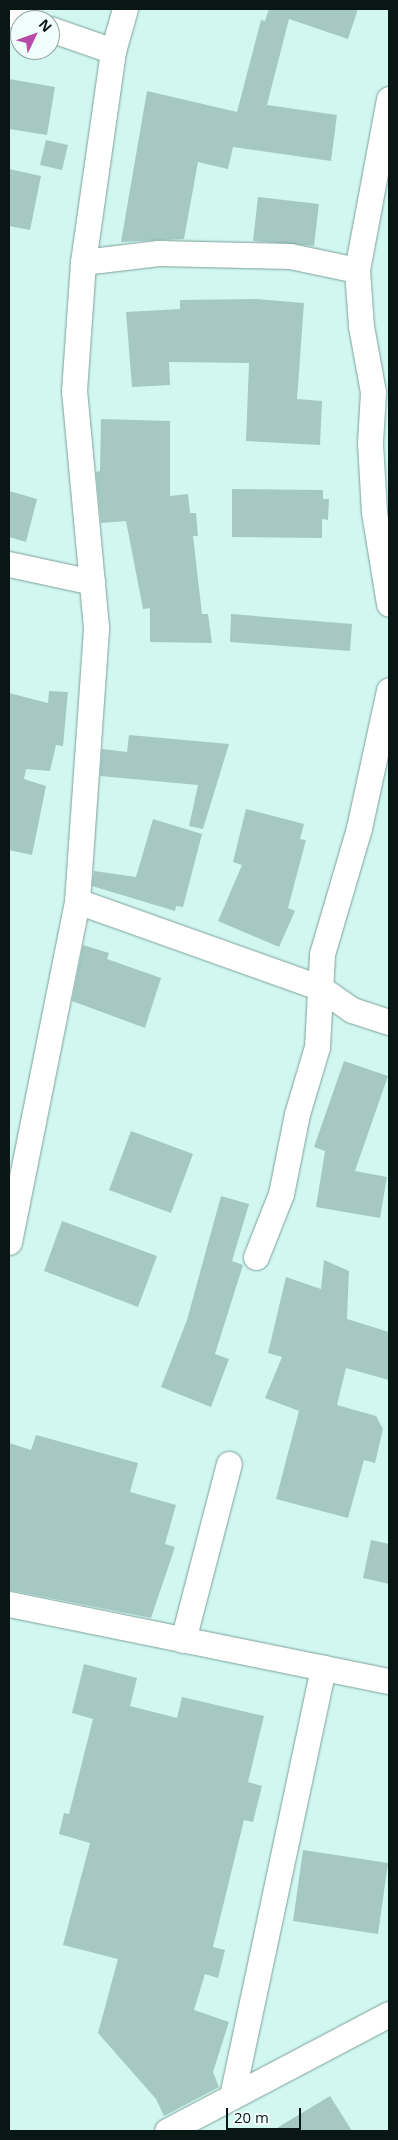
<!DOCTYPE html>
<html>
<head>
<meta charset="utf-8">
<style>
	body { margin:0 }
	#map { position:relative; width:398px; height:2140px; overflow:hidden; background:#d1f7f0; font-family:"Open Sans",sans-serif }
	div>[style] { position:absolute }
	.building>* { inset:0; background:#a5c9c2 }
	.roads { filter:drop-shadow(0 0 1px #7da099) drop-shadow(0 0 1px #7da099) }
	.minor>* { height:25px; margin:-12.5px; padding:0 12.5px; transform-origin:12.5px; border-radius:12.5px; background:#fff }
	span { translate:-50% -50%; white-space:nowrap; text-align:center; line-height:1.15; -webkit-text-stroke:4px #f0fffc; paint-order:stroke }
	.frame { position:absolute; inset:0; border:10px solid #091714; pointer-events:none }
	.north { position:absolute; left:10px; top:10px; width:50px; height:50px; box-sizing:border-box; background:#f0fffc; border:1px solid #94a29f; border-radius:50%; rotate:48deg; font-size:14px; font-weight:700; line-height:20px; text-align:center; color:#091714 }
	.north::after { content:''; display:block; margin:auto; width:18px; height:22px; background:#b84aa8; clip-path:polygon(50% 0,100% 100%,50% 72%,0 100%) }
	.scale { position:absolute; left:226px; top:2108px; width:75px; height:22px; box-sizing:border-box; border:2px solid #091714; border-top:0; padding-left:6px; font-size:15px; line-height:18px; white-space:nowrap; color:#091714; -webkit-text-stroke:4px #f0fffc; paint-order:stroke }
</style>
</head>
<body>
<div id="map">
	<div class="building">
		<i style="clip-path:polygon(269px 9px,358px 9px,348px 39px,289px 19px,267px 105px,337px 115px,331px 161px,233px 147px,228px 169px,198px 162px,184px 239px,121px 242px,147px 91px,237px 112px,261px 20px,265px 21px)"></i>
		<i style="clip-path:polygon(9px 79px,55px 87px,47px 135px,9px 129px)"></i>
		<i style="clip-path:polygon(46px 140px,68px 145px,62px 170px,40px 165px)"></i>
		<i style="clip-path:polygon(9px 169px,41px 176px,30px 230px,9px 226px)"></i>
		<i style="clip-path:polygon(258px 197px,319px 204px,314px 246px,253px 241px)"></i>
		<i style="clip-path:polygon(256px 299px,304px 303px,297px 399px,322px 401px,320px 445px,246px 441px,249px 363px,169px 362px,170px 385px,132px 387px,126px 312px,180px 309px,180px 300px)"></i>
		<i style="clip-path:polygon(101px 419px,170px 421px,170px 496px,188px 494px,190px 513px,196px 513px,198px 536px,193px 536px,202px 614px,208px 614px,212px 643px,150px 642px,150px 608px,143px 609px,126px 521px,101px 523px,96px 472px,100px 471px)"></i>
		<i style="clip-path:polygon(232px 489px,323px 490px,323px 499px,329px 499px,328px 520px,322px 519px,322px 538px,232px 537px)"></i>
		<i style="clip-path:polygon(9px 491px,37px 499px,26px 542px,9px 537px)"></i>
		<i style="clip-path:polygon(231px 614px,352px 624px,350px 651px,230px 642px)"></i>
		<i style="clip-path:polygon(49px 691px,68px 692px,63px 746px,56px 745px,50px 771px,26px 769px,24px 779px,46px 786px,32px 855px,9px 850px,9px 693px,48px 703px)"></i>
		<i style="clip-path:polygon(129px 735px,229px 744px,203px 829px,189px 826px,198px 785px,100px 776px,102px 749px,127px 752px)"></i>
		<i style="clip-path:polygon(246px 809px,304px 824px,300px 839px,306px 840px,288px 908px,295px 911px,279px 947px,218px 921px,242px 865px,233px 862px)"></i>
		<i style="clip-path:polygon(153px 819px,202px 834px,183px 907px,176px 906px,175px 911px,92px 886px,94px 871px,136px 877px)"></i>
		<i style="clip-path:polygon(83px 945px,109px 953px,107px 959px,161px 978px,145px 1028px,72px 1001px)"></i>
		<i style="clip-path:polygon(344px 1061px,388px 1076px,355px 1171px,387px 1177px,380px 1218px,316px 1207px,325px 1151px,314px 1147px)"></i>
		<i style="clip-path:polygon(131px 1131px,193px 1154px,171px 1213px,109px 1190px)"></i>
		<i style="clip-path:polygon(221px 1196px,249px 1204px,232px 1261px,243px 1265px,215px 1354px,229px 1359px,211px 1407px,161px 1387px,187px 1320px)"></i>
		<i style="clip-path:polygon(62px 1221px,157px 1256px,138px 1307px,44px 1271px)"></i>
		<i style="clip-path:polygon(324px 1260px,349px 1271px,347px 1319px,389px 1332px,389px 1380px,346px 1368px,337px 1405px,376px 1416px,383px 1429px,375px 1463px,364px 1460px,348px 1518px,276px 1499px,299px 1411px,265px 1398px,282px 1357px,268px 1353px,286px 1277px,321px 1289px)"></i>
		<i style="clip-path:polygon(36px 1435px,138px 1463px,130px 1492px,176px 1505px,165px 1544px,175px 1547px,151px 1618px,9px 1590px,9px 1443px,31px 1450px)"></i>
		<i style="clip-path:polygon(371px 1540px,389px 1544px,389px 1584px,363px 1578px)"></i>
		<i style="clip-path:polygon(84px 1664px,137px 1678px,130px 1706px,177px 1718px,182px 1697px,264px 1716px,248px 1782px,262px 1786px,253px 1822px,244px 1820px,213px 1947px,225px 1950px,218px 1978px,205px 1974px,194px 2010px,229px 2022px,213px 2072px,219px 2087px,164px 2116px,156px 2099px,98px 2033px,118px 1959px,63px 1945px,90px 1843px,59px 1834px,64px 1813px,69px 1814px,93px 1719px,72px 1713px)"></i>
		<i style="clip-path:polygon(303px 1850px,388px 1863px,378px 1934px,293px 1921px)"></i>
		<i style="clip-path:polygon(330px 2096px,352px 2131px,272px 2131px)"></i>
	</div>
	<div class="roads">
		<div class="minor">
			<i style="left:9px;top:13px;width:19px;rotate:21deg"></i>
			<i style="left:50px;top:29px;width:67px;rotate:19.2deg"></i>
			<i style="left:389px;top:99px;width:174px;rotate:100.6deg"></i>
			<i style="left:357px;top:270px;width:56px;rotate:85.9deg"></i>
			<i style="left:361px;top:326px;width:67px;rotate:79.7deg"></i>
			<i style="left:373px;top:392px;width:51px;rotate:93.4deg"></i>
			<i style="left:370px;top:443px;width:69px;rotate:86.7deg"></i>
			<i style="left:374px;top:512px;width:93px;rotate:80.7deg"></i>
			<i style="left:83px;top:262px;width:76px;rotate:-6.8deg"></i>
			<i style="left:158px;top:253px;width:132px;rotate:1.3deg"></i>
			<i style="left:290px;top:256px;width:68px;rotate:11.8deg"></i>
			<i style="left:9px;top:564px;width:85px;rotate:12.2deg"></i>
			<i style="left:77px;top:901px;width:257px;rotate:19.6deg"></i>
			<i style="left:319px;top:987px;width:40px;rotate:34.9deg"></i>
			<i style="left:352px;top:1010px;width:39px;rotate:18deg"></i>
			<i style="left:9px;top:1242px;width:348px;rotate:-78.7deg"></i>
			<i style="left:77px;top:901px;width:275px;rotate:-86deg"></i>
			<i style="left:96px;top:627px;width:237px;rotate:-95.3deg"></i>
			<i style="left:74px;top:391px;width:129px;rotate:-86deg"></i>
			<i style="left:83px;top:262px;width:213px;rotate:-81.9deg"></i>
			<i style="left:113px;top:51px;width:44px;rotate:-74.1deg"></i>
			<i style="left:256px;top:1257px;width:68px;rotate:-68.4deg"></i>
			<i style="left:281px;top:1194px;width:82px;rotate:-78.7deg"></i>
			<i style="left:297px;top:1114px;width:70px;rotate:-73.4deg"></i>
			<i style="left:317px;top:1047px;width:93px;rotate:-86.9deg"></i>
			<i style="left:322px;top:954px;width:131px;rotate:-73.6deg"></i>
			<i style="left:359px;top:828px;width:141px;rotate:-77.7deg"></i>
			<i style="left:9px;top:1604px;width:388px;rotate:11.5deg"></i>
			<i style="left:183px;top:1640px;width:182px;rotate:-75.4deg"></i>
			<i style="left:232px;top:2096px;width:438px;rotate:-78deg"></i>
			<i style="left:167px;top:2131px;width:251px;rotate:-27.8deg"></i>
		</div>
	</div>
	<div class="frame"></div>
	<div class="north">N</div>
	<div class="scale">20 m</div>
</div>
</body>
</html>
